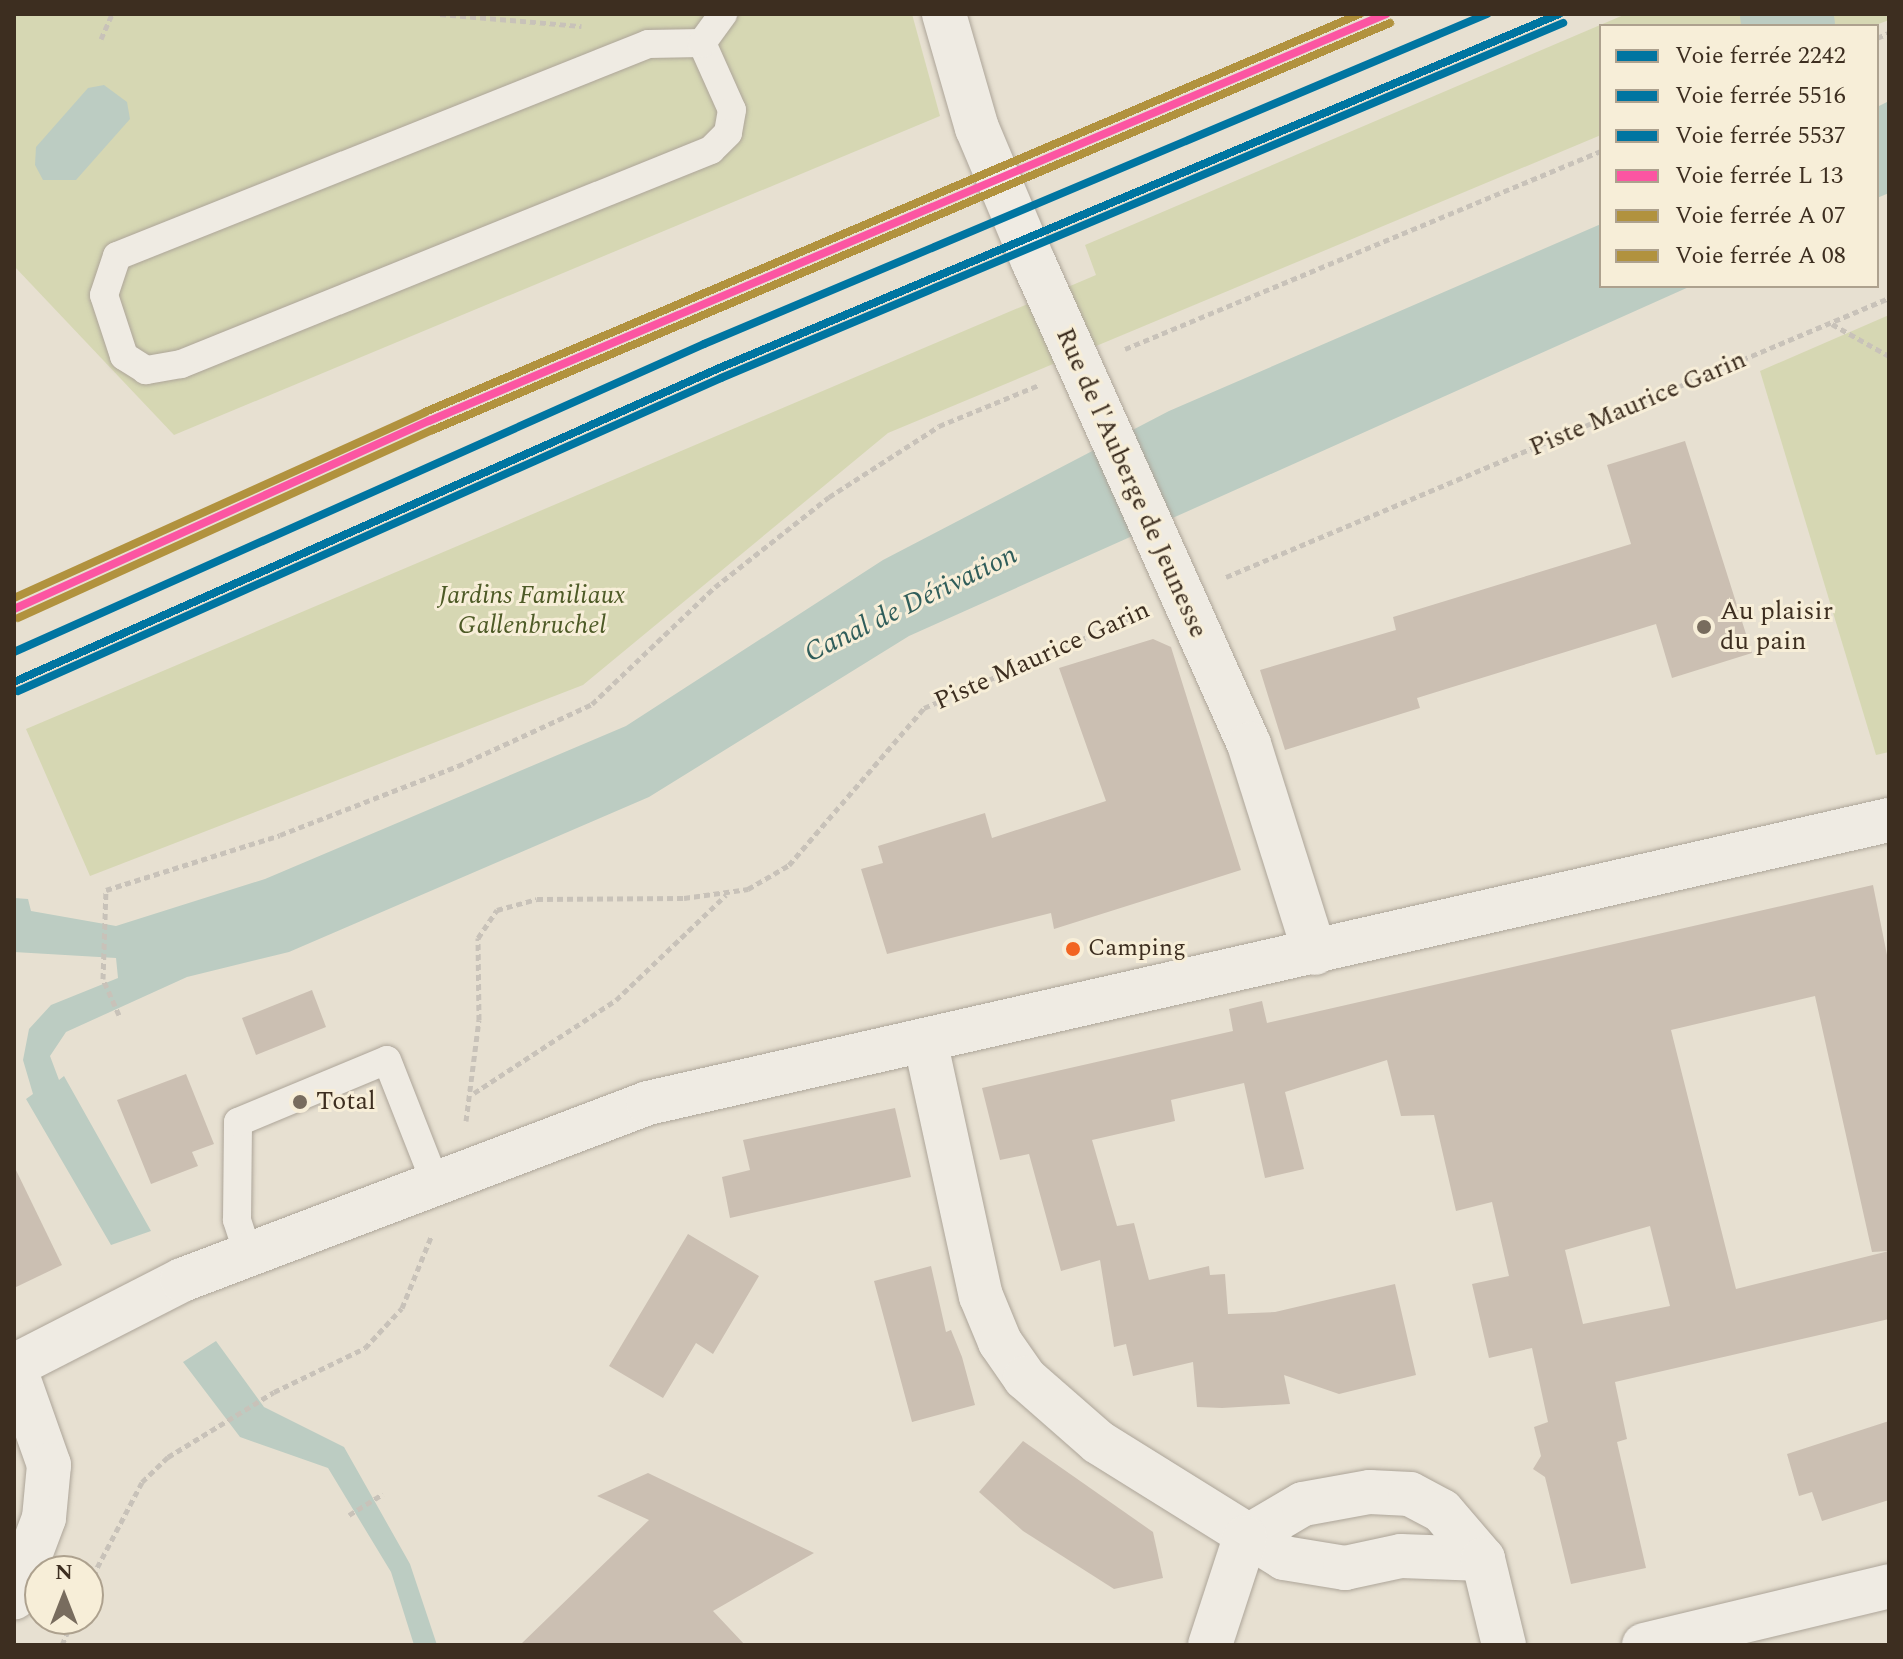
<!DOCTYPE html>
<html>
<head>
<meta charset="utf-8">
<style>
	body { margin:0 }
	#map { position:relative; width:1903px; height:1659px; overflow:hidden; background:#e7e0d1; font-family:Spectral,serif }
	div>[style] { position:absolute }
	.green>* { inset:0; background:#d6d7b3 }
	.water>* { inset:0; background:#bcccc2 }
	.river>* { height:90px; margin:-45px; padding:0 45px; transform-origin:45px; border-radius:45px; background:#bcccc2 }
	.building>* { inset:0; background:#cbbfb2 }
	.path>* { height:5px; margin-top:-2.5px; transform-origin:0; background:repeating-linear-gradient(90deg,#c8c2b9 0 6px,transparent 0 10px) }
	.roads { filter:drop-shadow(0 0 2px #ada599) drop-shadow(0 0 2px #ada599) }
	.service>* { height:28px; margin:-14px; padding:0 14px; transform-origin:14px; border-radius:14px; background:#efebe3 }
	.minor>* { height:44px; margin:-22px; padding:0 22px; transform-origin:22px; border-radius:22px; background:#efebe3 }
	.secondary>* { height:44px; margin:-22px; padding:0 22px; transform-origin:22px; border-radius:22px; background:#efebe3 }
	.rail-1>* { height:8px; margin:-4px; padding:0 4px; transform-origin:4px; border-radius:4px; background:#0075a1 }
	.rail-2>* { height:8px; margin:-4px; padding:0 4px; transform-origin:4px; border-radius:4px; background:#0075a1 }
	.rail-3>* { height:8px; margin:-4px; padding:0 4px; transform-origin:4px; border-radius:4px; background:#0075a1 }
	.rail-4>* { height:8px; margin:-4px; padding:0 4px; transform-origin:4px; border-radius:4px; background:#fc55a2 }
	.rail-5>* { height:8px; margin:-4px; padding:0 4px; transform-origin:4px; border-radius:4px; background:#b1923e }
	.rail-6>* { height:8px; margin:-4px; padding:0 4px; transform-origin:4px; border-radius:4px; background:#b1923e }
	.dots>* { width:22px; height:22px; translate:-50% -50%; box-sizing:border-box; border:4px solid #f7eed8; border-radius:50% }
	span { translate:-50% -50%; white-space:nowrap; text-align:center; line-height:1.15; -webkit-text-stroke:6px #f7eed8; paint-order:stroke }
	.bus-label { font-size:24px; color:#3d2e20 }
	.left { translate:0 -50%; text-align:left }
	.street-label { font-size:26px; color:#3d2e20 }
	.park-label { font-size:26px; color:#4d5a26; font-style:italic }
	.poi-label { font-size:26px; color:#3d2e20 }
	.water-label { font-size:28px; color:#2f5d5a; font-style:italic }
	.frame { position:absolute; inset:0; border:16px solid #3d2e20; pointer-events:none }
	.legend { position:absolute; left:1599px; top:24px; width:280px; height:264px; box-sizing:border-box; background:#f7eed8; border:2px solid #ada18e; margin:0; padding:10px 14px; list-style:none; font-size:24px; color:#3d2e20 }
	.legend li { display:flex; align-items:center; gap:16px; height:40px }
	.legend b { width:40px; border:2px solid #ada18e }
	.north { position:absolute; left:24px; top:1555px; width:80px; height:80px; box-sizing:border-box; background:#f7eed8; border:2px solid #ada18e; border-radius:50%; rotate:0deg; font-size:22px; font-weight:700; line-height:32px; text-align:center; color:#3d2e20 }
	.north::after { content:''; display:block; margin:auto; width:28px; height:36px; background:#786c5e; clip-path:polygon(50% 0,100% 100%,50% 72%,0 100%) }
</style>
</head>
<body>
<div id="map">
	<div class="green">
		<i style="clip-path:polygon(14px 14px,912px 14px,940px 116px,174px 435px,14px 266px)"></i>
		<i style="clip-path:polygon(1626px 14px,1889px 14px,1889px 20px,1873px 26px,1601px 26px,1601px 135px,888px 433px,583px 685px,90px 876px,26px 729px,1096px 275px,1085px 245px)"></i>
		<i style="clip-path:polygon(1889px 315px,1889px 752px,1876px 755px,1760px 371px)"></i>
	</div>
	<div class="water">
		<i style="clip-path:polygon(104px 85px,127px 102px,130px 119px,76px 180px,43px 180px,35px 165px,36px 147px,88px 88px)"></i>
		<i style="clip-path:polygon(1889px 101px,1889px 193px,1877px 198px,1877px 107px)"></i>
		<i style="clip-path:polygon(1601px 224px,1601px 286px,1691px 286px,909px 636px,649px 797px,289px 952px,187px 977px,66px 1032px,50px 1056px,59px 1080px,64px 1076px,151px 1231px,111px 1245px,26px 1099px,33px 1094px,23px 1060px,29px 1029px,51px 1005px,118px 978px,116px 958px,14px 952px,14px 898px,28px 899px,31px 911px,116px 926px,265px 879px,626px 726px,883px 560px,1169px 411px)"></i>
		<i style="clip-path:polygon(216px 1341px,264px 1407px,344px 1447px,410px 1564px,437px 1645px,414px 1645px,391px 1572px,328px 1468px,240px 1437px,183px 1362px)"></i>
	</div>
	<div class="river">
		<i style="left:1785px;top:14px;width:13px;rotate:67deg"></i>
	</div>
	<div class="building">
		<i style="clip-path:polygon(1685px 441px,1752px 653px,1672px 678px,1656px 624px,1417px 698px,1420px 708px,1285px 750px,1260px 670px,1396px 630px,1393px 617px,1631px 544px,1607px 465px)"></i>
		<i style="clip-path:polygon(1153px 639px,1171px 647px,1241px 870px,1054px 929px,1051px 913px,887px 954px,861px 869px,883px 863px,878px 846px,985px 813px,992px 838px,1106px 801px,1059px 668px)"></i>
		<i style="clip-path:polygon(evenodd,1873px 885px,1889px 965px,1889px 1251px,1872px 1252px,1815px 996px,1671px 1030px,1736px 1289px,1889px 1251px,1889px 1319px,1615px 1382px,1627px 1439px,1617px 1442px,1646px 1568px,1571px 1584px,1545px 1477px,1533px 1469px,1541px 1456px,1534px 1427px,1548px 1422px,1532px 1348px,1489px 1358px,1472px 1284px,1509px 1276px,1492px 1202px,1456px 1211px,1434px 1115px,1401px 1116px,1387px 1060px,1285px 1092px,1304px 1169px,1265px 1178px,1244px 1083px,1171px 1100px,1175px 1121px,1092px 1140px,1117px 1226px,1134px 1223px,1149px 1280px,1209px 1266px,1210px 1275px,1225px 1274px,1228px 1314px,1275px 1312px,1395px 1284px,1416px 1375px,1339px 1394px,1284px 1375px,1290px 1404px,1222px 1408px,1197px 1407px,1193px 1362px,1133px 1376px,1126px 1344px,1114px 1347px,1100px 1260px,1061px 1271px,1029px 1154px,1000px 1160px,982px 1088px,1233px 1031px,1229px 1009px,1262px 1001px,1267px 1023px,1873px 885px,1650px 1226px,1670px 1306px,1583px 1324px,1565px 1250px,1650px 1226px)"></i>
		<i style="clip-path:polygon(312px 990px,326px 1027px,256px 1055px,242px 1018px)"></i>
		<i style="clip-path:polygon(186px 1074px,214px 1144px,192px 1152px,198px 1166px,151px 1184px,117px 1100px)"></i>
		<i style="clip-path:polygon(895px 1108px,911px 1177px,730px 1218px,722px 1177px,750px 1170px,743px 1140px)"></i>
		<i style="clip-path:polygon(14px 1166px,62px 1265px,14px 1288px)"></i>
		<i style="clip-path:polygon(688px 1234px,759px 1276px,713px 1354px,696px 1343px,663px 1398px,609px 1366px)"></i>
		<i style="clip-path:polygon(931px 1266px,946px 1332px,951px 1330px,962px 1357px,975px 1405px,912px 1422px,874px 1281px)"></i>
		<i style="clip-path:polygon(1889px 1421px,1889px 1500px,1822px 1521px,1812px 1492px,1799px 1496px,1787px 1454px)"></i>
		<i style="clip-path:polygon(1023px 1441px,1153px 1532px,1163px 1578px,1114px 1589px,1023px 1531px,979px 1492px)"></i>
		<i style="clip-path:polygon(648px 1473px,814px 1553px,713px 1611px,745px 1645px,520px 1645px,649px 1520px,597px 1496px)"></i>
	</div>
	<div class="path">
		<i style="left:440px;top:14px;width:142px;rotate:4.9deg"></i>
		<i style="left:1877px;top:38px;width:13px;rotate:-23deg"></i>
		<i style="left:101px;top:39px;width:27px;rotate:-66deg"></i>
		<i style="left:1832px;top:324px;width:65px;rotate:29.3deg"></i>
		<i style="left:1125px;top:349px;width:516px;rotate:-22.59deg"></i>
		<i style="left:1226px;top:577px;width:719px;rotate:-22.82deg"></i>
		<i style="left:119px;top:1015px;width:39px;rotate:-114deg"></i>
		<i style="left:103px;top:979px;width:89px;rotate:-88.1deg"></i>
		<i style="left:106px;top:890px;width:182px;rotate:-17.5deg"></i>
		<i style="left:280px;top:835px;width:191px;rotate:-21.2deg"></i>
		<i style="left:458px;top:766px;width:148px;rotate:-24.8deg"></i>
		<i style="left:592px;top:704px;width:170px;rotate:-43.6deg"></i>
		<i style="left:715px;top:587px;width:145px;rotate:-38.3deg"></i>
		<i style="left:829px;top:497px;width:131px;rotate:-32.8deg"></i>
		<i style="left:939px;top:426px;width:108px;rotate:-22.3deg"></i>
		<i style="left:474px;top:1093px;width:170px;rotate:-33.2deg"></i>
		<i style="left:616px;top:1000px;width:152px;rotate:-43.7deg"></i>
		<i style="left:466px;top:1121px;width:102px;rotate:-82.7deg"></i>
		<i style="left:479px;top:1020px;width:82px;rotate:-90.7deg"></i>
		<i style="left:478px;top:938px;width:34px;rotate:-56deg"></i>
		<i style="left:497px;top:910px;width:41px;rotate:-15.4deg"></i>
		<i style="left:537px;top:899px;width:147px;rotate:-0.4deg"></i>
		<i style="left:684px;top:898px;width:65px;rotate:-8deg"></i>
		<i style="left:748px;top:889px;width:48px;rotate:-30.3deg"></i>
		<i style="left:789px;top:865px;width:207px;rotate:-49.3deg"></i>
		<i style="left:924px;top:708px;width:236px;rotate:-23.5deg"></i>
		<i style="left:349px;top:1515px;width:40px;rotate:-32deg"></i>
		<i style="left:88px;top:1585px;width:116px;rotate:-62.3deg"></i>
		<i style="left:142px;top:1482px;width:36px;rotate:-44deg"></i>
		<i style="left:168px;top:1457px;width:124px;rotate:-31.5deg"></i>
		<i style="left:274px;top:1392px;width:101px;rotate:-25.8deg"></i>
		<i style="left:365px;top:1348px;width:54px;rotate:-47.2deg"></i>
		<i style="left:402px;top:1308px;width:77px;rotate:-67.8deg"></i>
		<i style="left:62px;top:1645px;width:28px;rotate:-67deg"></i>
	</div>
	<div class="roads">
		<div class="service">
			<i style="left:702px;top:43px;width:73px;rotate:65.9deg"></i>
			<i style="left:732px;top:110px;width:23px;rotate:100deg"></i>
			<i style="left:728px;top:133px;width:24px;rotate:135deg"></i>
			<i style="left:711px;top:150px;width:572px;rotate:158.01deg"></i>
			<i style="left:181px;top:364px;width:36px;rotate:170deg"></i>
			<i style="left:146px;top:370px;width:26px;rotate:-148deg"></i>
			<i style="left:124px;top:356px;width:64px;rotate:-108.2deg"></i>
			<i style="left:104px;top:295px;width:41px;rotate:-71.6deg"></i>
			<i style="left:117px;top:256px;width:572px;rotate:-21.76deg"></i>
			<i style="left:648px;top:44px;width:54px;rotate:-1.1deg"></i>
			<i style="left:702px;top:43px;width:36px;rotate:-54deg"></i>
			<i style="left:248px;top:1254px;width:36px;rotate:-108deg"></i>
			<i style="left:237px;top:1220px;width:98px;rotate:-89.4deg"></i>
			<i style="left:238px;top:1122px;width:161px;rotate:-22.6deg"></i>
			<i style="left:387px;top:1060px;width:131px;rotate:68.5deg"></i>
		</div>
		<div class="minor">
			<i style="left:944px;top:14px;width:119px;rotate:73.9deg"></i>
			<i style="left:977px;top:128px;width:144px;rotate:67.2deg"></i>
			<i style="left:1033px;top:261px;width:529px;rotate:65.91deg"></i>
			<i style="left:1249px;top:744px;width:219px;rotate:72.5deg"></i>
			<i style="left:925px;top:1040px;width:262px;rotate:77.7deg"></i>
			<i style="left:981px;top:1296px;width:50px;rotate:67.6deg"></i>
			<i style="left:1000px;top:1342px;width:44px;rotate:55.2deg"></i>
			<i style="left:1025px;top:1378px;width:97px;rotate:41.2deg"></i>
			<i style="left:1098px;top:1442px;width:219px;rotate:31.9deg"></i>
			<i style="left:1284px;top:1558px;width:62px;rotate:9.3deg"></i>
			<i style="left:1345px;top:1568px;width:57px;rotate:-12.1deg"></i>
			<i style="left:1401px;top:1556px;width:82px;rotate:2.1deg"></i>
			<i style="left:14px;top:1366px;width:105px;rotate:70.5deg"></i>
			<i style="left:49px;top:1465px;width:53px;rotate:95.4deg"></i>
			<i style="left:44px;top:1518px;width:85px;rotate:110.6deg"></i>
			<i style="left:1245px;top:1538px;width:67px;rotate:-30.4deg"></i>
			<i style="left:1303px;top:1504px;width:68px;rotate:-10.2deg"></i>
			<i style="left:1370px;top:1492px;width:40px;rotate:2.9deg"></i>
			<i style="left:1410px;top:1494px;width:36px;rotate:28deg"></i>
			<i style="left:1442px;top:1511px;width:63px;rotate:49.5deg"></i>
			<i style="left:1483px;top:1559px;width:89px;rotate:76.3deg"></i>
			<i style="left:1210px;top:1645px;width:113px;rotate:-71.9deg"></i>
			<i style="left:1644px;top:1645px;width:252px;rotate:-13.5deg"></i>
		</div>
		<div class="secondary">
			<i style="left:14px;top:1366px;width:189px;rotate:-27.1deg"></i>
			<i style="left:182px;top:1280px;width:498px;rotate:-20.8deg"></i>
			<i style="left:648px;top:1103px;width:1273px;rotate:-12.85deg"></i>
		</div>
	</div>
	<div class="rail-1">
		<i style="left:14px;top:682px;width:770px;rotate:-24deg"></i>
		<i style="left:717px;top:369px;width:914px;rotate:-22.86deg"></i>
	</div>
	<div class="rail-2">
		<i style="left:18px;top:691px;width:770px;rotate:-24deg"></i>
		<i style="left:721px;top:378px;width:914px;rotate:-22.86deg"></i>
	</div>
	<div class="rail-3">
		<i style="left:14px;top:652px;width:756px;rotate:-24.05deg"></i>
		<i style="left:704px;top:344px;width:850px;rotate:-22.85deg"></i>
	</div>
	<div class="rail-4">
		<i style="left:14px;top:609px;width:456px;rotate:-24.4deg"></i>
		<i style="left:429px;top:421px;width:1040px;rotate:-23.04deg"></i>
	</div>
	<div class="rail-5">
		<i style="left:18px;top:618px;width:456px;rotate:-24.4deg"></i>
		<i style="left:433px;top:430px;width:1040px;rotate:-23.04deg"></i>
	</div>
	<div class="rail-6">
		<i style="left:14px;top:598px;width:451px;rotate:-24.3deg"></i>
		<i style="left:425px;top:412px;width:1016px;rotate:-23.06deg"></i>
	</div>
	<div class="dots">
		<i style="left:1704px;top:627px;background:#786c5e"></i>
		<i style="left:1073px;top:949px;background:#f26522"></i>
		<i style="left:300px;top:1102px;background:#786c5e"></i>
	</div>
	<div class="bus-label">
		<span class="left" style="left:1088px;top:949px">Camping</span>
	</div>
	<div class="street-label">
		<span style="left:1638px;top:404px;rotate:-23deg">Piste Maurice Garin</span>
		<span style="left:1131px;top:483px;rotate:66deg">Rue de l'Auberge de Jeunesse</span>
		<span style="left:1042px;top:656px;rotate:-24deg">Piste Maurice Garin</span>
	</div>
	<div class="park-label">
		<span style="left:532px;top:611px">Jardins Familiaux<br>Gallenbruchel</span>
	</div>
	<div class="poi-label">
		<span class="left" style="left:1720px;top:627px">Au plaisir<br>du pain</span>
		<span class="left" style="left:316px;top:1102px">Total</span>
	</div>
	<div class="water-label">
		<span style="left:911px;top:604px;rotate:-26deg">Canal de Dérivation</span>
	</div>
	<div class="frame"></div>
	<ul class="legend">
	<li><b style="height:10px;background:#0075a1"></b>Voie ferrée 2242</li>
	<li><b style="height:10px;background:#0075a1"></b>Voie ferrée 5516</li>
	<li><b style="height:10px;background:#0075a1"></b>Voie ferrée 5537</li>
	<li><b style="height:10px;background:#fc55a2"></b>Voie ferrée L 13</li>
	<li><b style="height:10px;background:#b1923e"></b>Voie ferrée A 07</li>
	<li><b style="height:10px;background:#b1923e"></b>Voie ferrée A 08</li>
	</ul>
	<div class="north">N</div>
</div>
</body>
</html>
